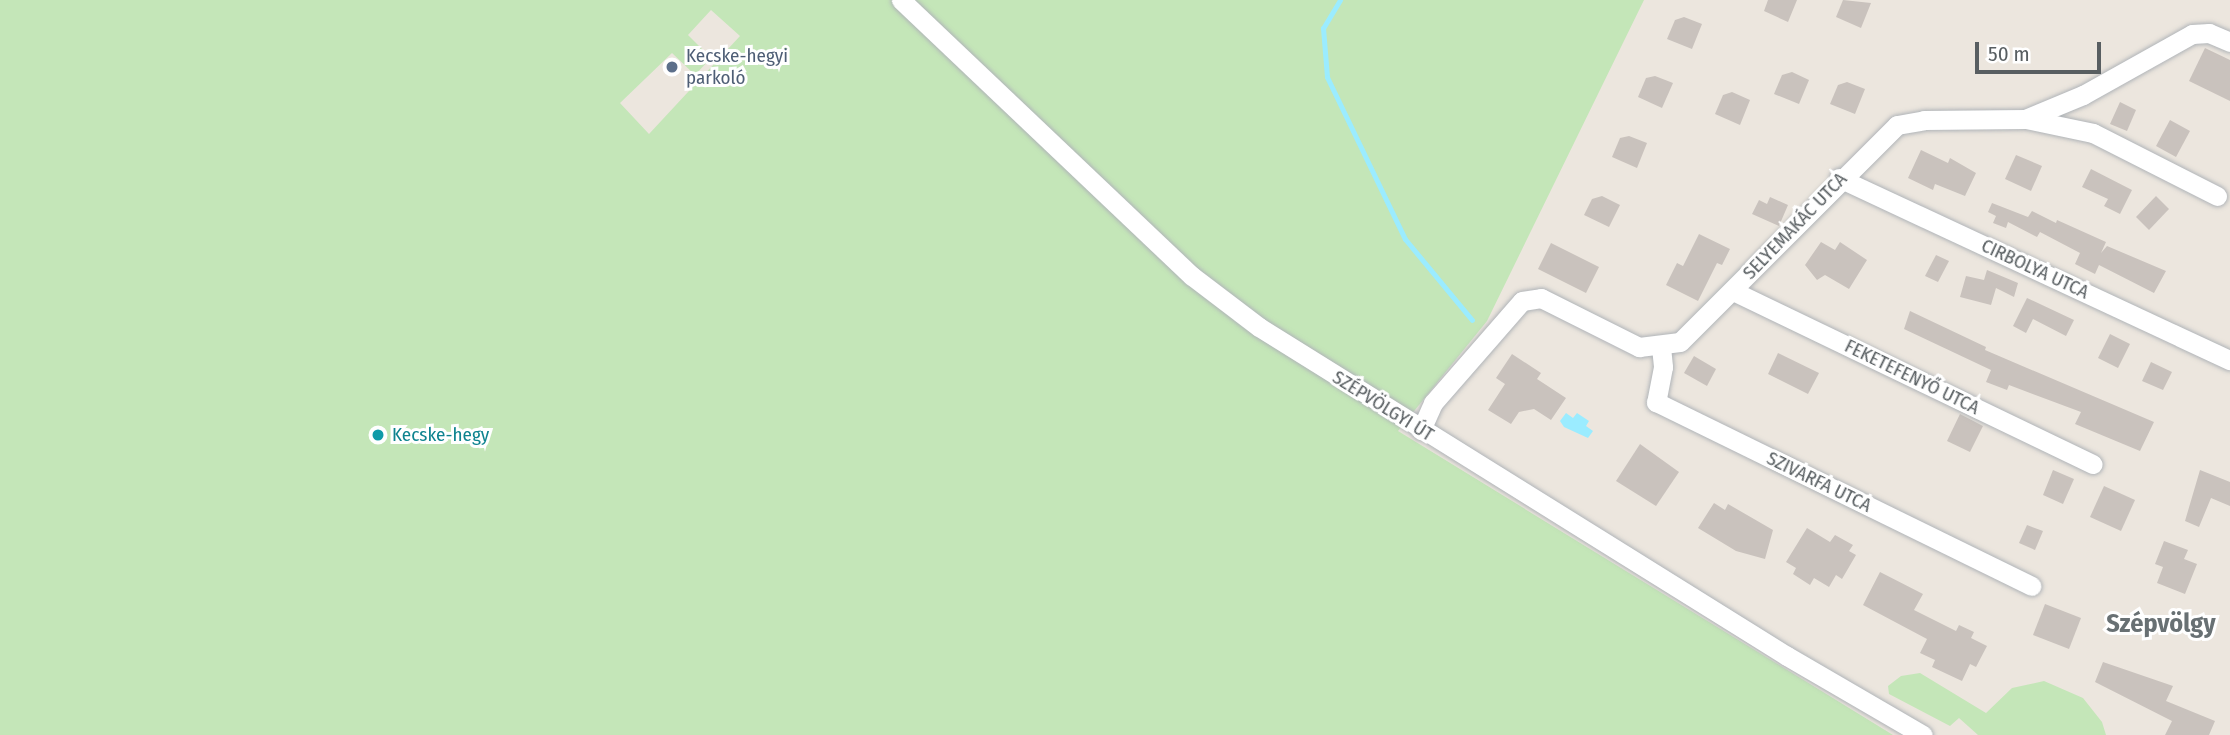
<!DOCTYPE html>
<html>
<head>
<meta charset="utf-8">
<style>
	body { margin:0 }
	#map { position:relative; width:2230px; height:735px; overflow:hidden; background:#ece6de; font-family:"Fira Sans Condensed",sans-serif }
	div>[style] { position:absolute }
	.green>* { inset:0; background:#c4e6b8 }
	.water>* { inset:0; background:#9becff }
	.stream>* { height:5px; margin:-2.5px; padding:0 2.5px; transform-origin:2.5px; border-radius:2.5px; background:#9becff }
	.building>* { inset:0; background:#c9c2bd }
	.roads { filter:drop-shadow(0 0 2px #b0b4b8) drop-shadow(0 0 2px #b0b4b8) }
	.street>* { height:19px; margin:-9.5px; padding:0 9.5px; transform-origin:9.5px; border-radius:9.5px; background:#fff }
	.dots>* { width:19px; height:19px; translate:-50% -50%; box-sizing:border-box; border:4px solid #fff; border-radius:50% }
	span { translate:-50% -50%; white-space:nowrap; text-align:center; line-height:1.15; -webkit-text-stroke:6px #fff; paint-order:stroke }
	.service-label { font-size:19px; color:#4e5e75 }
	.left { translate:0 -50%; text-align:left }
	.street-label { font-size:19px; color:#585e61 }
	.culture-label { font-size:19px; color:#0d838f }
	.district-label { font-size:26px; color:#687073; font-weight:700 }
	.scale { position:absolute; left:1975px; top:42px; width:126px; height:32px; box-sizing:border-box; border:4px solid #585e61; border-top:0; padding-left:9px; font-size:21px; line-height:24px; white-space:nowrap; color:#585e61; -webkit-text-stroke:5px #fff; paint-order:stroke }
</style>
</head>
<body>
<div id="map">
	<div class="green">
		<i style="clip-path:polygon(evenodd,0 0,1644px 0,1487px 321px,1398px 431px,1893px 735px,0 735px,0 0,711px 10px,740px 36px,649px 134px,620px 103px,672px 53px,695px 75px,711px 58px,688px 35px,711px 10px)"></i>
		<i style="clip-path:polygon(1920px 673px,1986px 713px,2012px 688px,2044px 681px,2083px 698px,2102px 722px,2106px 735px,1978px 735px,1959px 718px,1950px 726px,1889px 694px,1888px 686px,1901px 676px)"></i>
	</div>
	<div class="water">
		<i style="clip-path:polygon(1566px 413px,1573px 418px,1577px 413px,1589px 421px,1586px 426px,1593px 431px,1588px 438px,1564px 427px,1560px 421px)"></i>
	</div>
	<div class="stream">
		<i style="left:1340px;top:0;width:33px;rotate:121deg"></i>
		<i style="left:1323px;top:28px;width:49px;rotate:85.3deg"></i>
		<i style="left:1327px;top:77px;width:180px;rotate:64.3deg"></i>
		<i style="left:1405px;top:239px;width:105px;rotate:50.4deg"></i>
	</div>
	<div class="building">
		<i style="clip-path:polygon(1768px 0,1797px 0,1788px 22px,1764px 11px)"></i>
		<i style="clip-path:polygon(1843px 0,1871px 3px,1861px 28px,1836px 17px)"></i>
		<i style="clip-path:polygon(1684px 17px,1702px 24px,1692px 49px,1667px 39px,1675px 20px)"></i>
		<i style="clip-path:polygon(2205px 48px,2230px 60px,2230px 101px,2189px 81px)"></i>
		<i style="clip-path:polygon(1792px 72px,1809px 80px,1799px 104px,1774px 94px,1782px 75px)"></i>
		<i style="clip-path:polygon(1655px 76px,1673px 83px,1662px 108px,1638px 97px,1646px 78px)"></i>
		<i style="clip-path:polygon(1847px 82px,1865px 89px,1855px 114px,1830px 104px,1838px 85px)"></i>
		<i style="clip-path:polygon(1732px 92px,1750px 100px,1740px 125px,1715px 114px,1723px 95px)"></i>
		<i style="clip-path:polygon(2120px 102px,2136px 110px,2127px 131px,2110px 124px)"></i>
		<i style="clip-path:polygon(2170px 120px,2190px 131px,2176px 157px,2156px 146px)"></i>
		<i style="clip-path:polygon(1629px 136px,1647px 143px,1637px 168px,1612px 157px,1620px 138px)"></i>
		<i style="clip-path:polygon(1921px 150px,1948px 163px,1950px 158px,1976px 173px,1965px 196px,1935px 184px,1933px 190px,1908px 178px)"></i>
		<i style="clip-path:polygon(2016px 155px,2042px 166px,2031px 191px,2005px 179px)"></i>
		<i style="clip-path:polygon(2091px 169px,2132px 190px,2120px 214px,2104px 206px,2108px 199px,2082px 187px)"></i>
		<i style="clip-path:polygon(1602px 196px,1620px 205px,1609px 227px,1584px 215px,1592px 199px)"></i>
		<i style="clip-path:polygon(2156px 196px,2169px 209px,2149px 230px,2136px 217px)"></i>
		<i style="clip-path:polygon(1770px 197px,1788px 205px,1779px 226px,1752px 214px,1759px 200px,1767px 204px)"></i>
		<i style="clip-path:polygon(1992px 203px,2028px 217px,2032px 211px,2056px 223px,2057px 220px,2106px 242px,2101px 253px,2107px 246px,2166px 271px,2154px 293px,2099px 265px,2095px 274px,2075px 264px,2080px 253px,2040px 232px,2037px 237px,2008px 222px,2006px 228px,1993px 223px,1996px 216px,1988px 212px)"></i>
		<i style="clip-path:polygon(1699px 234px,1730px 249px,1722px 265px,1717px 263px,1698px 301px,1666px 285px,1677px 263px,1683px 266px)"></i>
		<i style="clip-path:polygon(1821px 242px,1835px 250px,1840px 242px,1867px 260px,1849px 289px,1825px 275px,1817px 280px,1805px 265px)"></i>
		<i style="clip-path:polygon(1551px 243px,1599px 267px,1586px 293px,1538px 269px)"></i>
		<i style="clip-path:polygon(1936px 255px,1949px 261px,1938px 282px,1925px 276px)"></i>
		<i style="clip-path:polygon(1987px 270px,2018px 283px,2014px 297px,1996px 288px,1991px 305px,1960px 297px,1966px 276px,1984px 280px)"></i>
		<i style="clip-path:polygon(2027px 298px,2074px 320px,2066px 336px,2033px 319px,2026px 333px,2013px 326px)"></i>
		<i style="clip-path:polygon(1910px 311px,1986px 347px,1985px 350px,2154px 422px,2140px 451px,2075px 424px,2081px 412px,2009px 385px,2007px 390px,1986px 382px,1991px 370px,1904px 329px)"></i>
		<i style="clip-path:polygon(2110px 334px,2130px 344px,2118px 368px,2098px 358px)"></i>
		<i style="clip-path:polygon(1778px 353px,1819px 373px,1808px 394px,1768px 374px)"></i>
		<i style="clip-path:polygon(1512px 354px,1541px 373px,1537px 379px,1566px 398px,1551px 420px,1534px 409px,1519px 412px,1511px 424px,1488px 410px,1505px 384px,1496px 378px)"></i>
		<i style="clip-path:polygon(1694px 356px,1716px 369px,1707px 386px,1684px 373px)"></i>
		<i style="clip-path:polygon(2151px 362px,2172px 372px,2163px 390px,2142px 381px)"></i>
		<i style="clip-path:polygon(1960px 414px,1983px 426px,1970px 452px,1947px 441px)"></i>
		<i style="clip-path:polygon(1640px 444px,1679px 472px,1656px 506px,1616px 481px)"></i>
		<i style="clip-path:polygon(2053px 470px,2074px 479px,2063px 504px,2043px 495px)"></i>
		<i style="clip-path:polygon(2200px 470px,2230px 482px,2230px 506px,2211px 498px,2199px 527px,2185px 521px)"></i>
		<i style="clip-path:polygon(2104px 486px,2135px 500px,2121px 531px,2090px 517px)"></i>
		<i style="clip-path:polygon(1714px 503px,1725px 510px,1728px 504px,1773px 530px,1765px 559px,1736px 551px,1698px 528px)"></i>
		<i style="clip-path:polygon(2027px 525px,2043px 531px,2035px 550px,2019px 543px)"></i>
		<i style="clip-path:polygon(1807px 528px,1830px 542px,1835px 535px,1853px 545px,1849px 551px,1856px 555px,1842px 579px,1836px 575px,1829px 587px,1814px 578px,1810px 585px,1793px 574px,1796px 568px,1786px 562px)"></i>
		<i style="clip-path:polygon(2164px 541px,2188px 550px,2184px 559px,2197px 564px,2185px 594px,2157px 583px,2163px 567px,2155px 564px)"></i>
		<i style="clip-path:polygon(1880px 572px,1923px 594px,1914px 610px,1956px 631px,1959px 625px,1974px 632px,1971px 638px,1987px 646px,1976px 667px,1970px 664px,1962px 681px,1932px 667px,1935px 660px,1920px 653px,1927px 639px,1863px 605px)"></i>
		<i style="clip-path:polygon(2045px 604px,2081px 618px,2069px 649px,2033px 635px)"></i>
		<i style="clip-path:polygon(2103px 662px,2173px 686px,2166px 701px,2215px 721px,2209px 735px,2165px 735px,2172px 721px,2095px 682px)"></i>
	</div>
	<div class="roads">
		<div class="street">
			<i style="left:901px;top:0;width:401px;rotate:43.5deg"></i>
			<i style="left:1192px;top:276px;width:84px;rotate:37.3deg"></i>
			<i style="left:1259px;top:327px;width:622px;rotate:31.93deg"></i>
			<i style="left:1787px;top:656px;width:157px;rotate:30.2deg"></i>
			<i style="left:2026px;top:119px;width:68px;rotate:11.8deg"></i>
			<i style="left:2093px;top:133px;width:139px;rotate:26.9deg"></i>
			<i style="left:1839px;top:178px;width:431px;rotate:25deg"></i>
			<i style="left:1733px;top:291px;width:399px;rotate:25.7deg"></i>
			<i style="left:1661px;top:347px;width:20px;rotate:84deg"></i>
			<i style="left:1663px;top:367px;width:36px;rotate:101deg"></i>
			<i style="left:1656px;top:402px;width:418px;rotate:26.1deg"></i>
			<i style="left:1421px;top:430px;width:30px;rotate:-66deg"></i>
			<i style="left:1433px;top:403px;width:135px;rotate:-48.9deg"></i>
			<i style="left:1522px;top:301px;width:19px;rotate:-9deg"></i>
			<i style="left:1541px;top:298px;width:110px;rotate:26.6deg"></i>
			<i style="left:1639px;top:347px;width:41px;rotate:-7deg"></i>
			<i style="left:1680px;top:342px;width:307px;rotate:-45deg"></i>
			<i style="left:1897px;top:125px;width:27px;rotate:-10deg"></i>
			<i style="left:1924px;top:120px;width:101px;rotate:-0.6deg"></i>
			<i style="left:2025px;top:119px;width:63px;rotate:-22.5deg"></i>
			<i style="left:2083px;top:95px;width:125px;rotate:-29.2deg"></i>
			<i style="left:2192px;top:34px;width:17px;rotate:-3deg"></i>
			<i style="left:2209px;top:33px;width:23px;rotate:23deg"></i>
		</div>
	</div>
	<div class="dots">
		<i style="left:672px;top:67px;background:#5c6f8a"></i>
		<i style="left:378px;top:435px;background:#0f9aa8"></i>
	</div>
	<div class="service-label">
		<span class="left" style="left:686px;top:67px">Kecske-hegyi<br>parkoló</span>
	</div>
	<div class="street-label">
		<span style="left:1795px;top:226px;rotate:-46deg">SELYEMAKÁC UTCA</span>
		<span style="left:2035px;top:269px;rotate:25deg">CIRBOLYA UTCA</span>
		<span style="left:1912px;top:377px;rotate:26deg">FEKETEFENYŐ UTCA</span>
		<span style="left:1383px;top:406px;rotate:32deg">SZÉPVÖLGYI ÚT</span>
		<span style="left:1819px;top:482px;rotate:26deg">SZIVARFA UTCA</span>
	</div>
	<div class="culture-label">
		<span class="left" style="left:392px;top:435px">Kecske-hegy</span>
	</div>
	<div class="district-label">
		<span style="left:2161px;top:624px">Szépvölgy</span>
	</div>
	<div class="scale">50 m</div>
</div>
</body>
</html>
